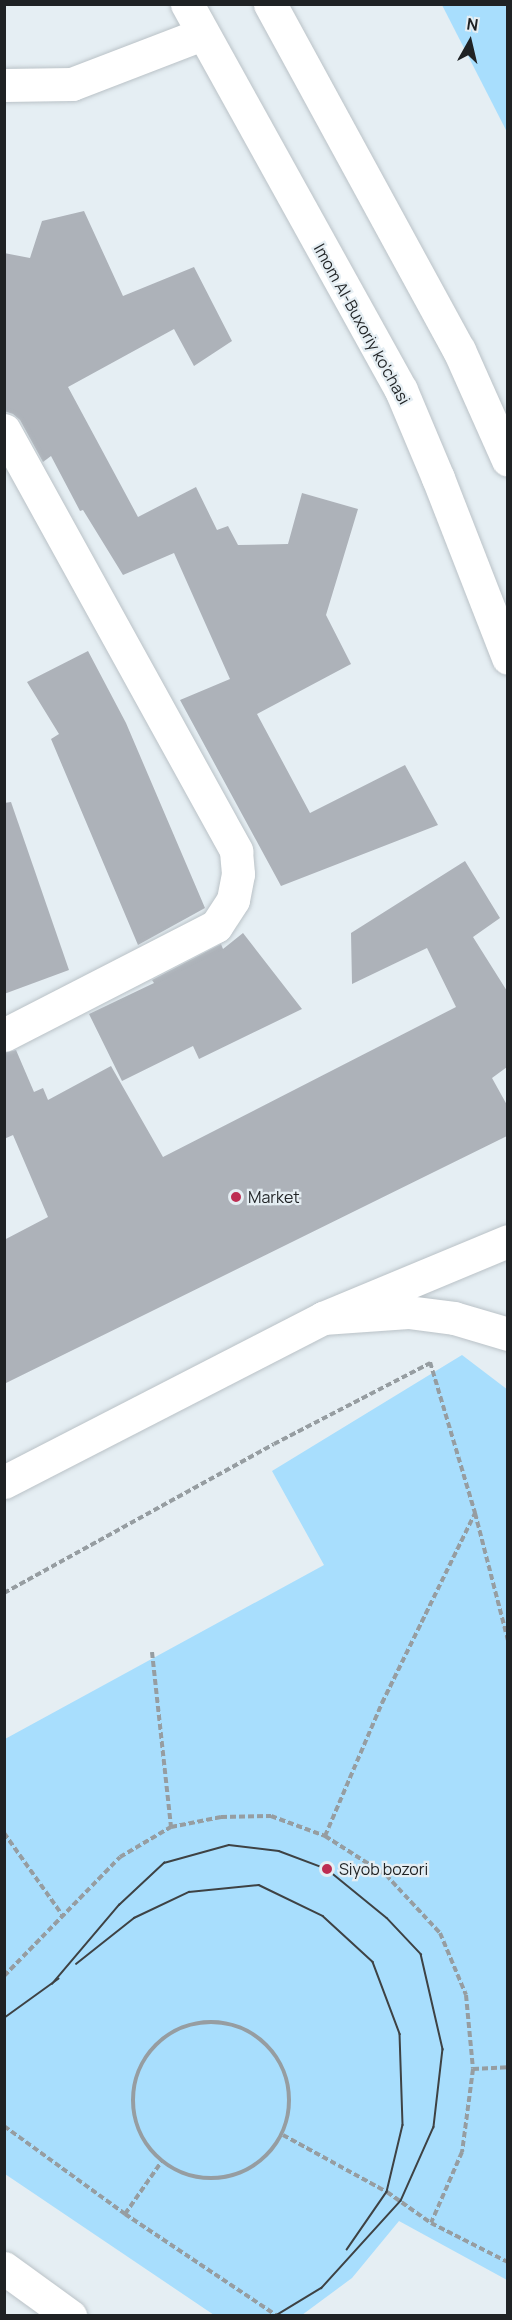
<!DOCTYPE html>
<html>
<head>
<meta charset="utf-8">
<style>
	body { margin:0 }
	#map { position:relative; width:512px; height:2320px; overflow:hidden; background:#e5eef3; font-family:Manrope,sans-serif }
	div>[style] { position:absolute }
	.green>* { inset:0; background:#a8defd }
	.building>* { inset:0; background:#adb2b9 }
	.path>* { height:4px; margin-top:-2px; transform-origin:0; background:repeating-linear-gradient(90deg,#969da1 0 6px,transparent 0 9px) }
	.path>.ring { margin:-2px; padding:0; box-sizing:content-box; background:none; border:4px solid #969da1; border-radius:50% }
	.roads { filter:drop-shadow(0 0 2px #bac2c7) drop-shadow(0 0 2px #bac2c7) }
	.minor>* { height:33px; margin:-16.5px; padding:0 16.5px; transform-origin:16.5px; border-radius:16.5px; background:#fff }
	.tertiary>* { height:33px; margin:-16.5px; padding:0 16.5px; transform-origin:16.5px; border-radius:16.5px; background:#fff }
	.secondary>* { height:33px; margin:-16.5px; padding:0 16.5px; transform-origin:16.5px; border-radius:16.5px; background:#fff }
	.primary>* { height:33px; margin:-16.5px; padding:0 16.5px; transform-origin:16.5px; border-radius:16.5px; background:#fff }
	.tram>* { height:1.5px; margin:-0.75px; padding:0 0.75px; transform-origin:0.75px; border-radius:0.75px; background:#3e4244 }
	.dots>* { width:16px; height:16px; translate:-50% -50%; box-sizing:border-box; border:3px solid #e5eef3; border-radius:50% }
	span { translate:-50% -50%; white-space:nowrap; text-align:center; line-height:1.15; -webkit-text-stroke:4.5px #e5eef3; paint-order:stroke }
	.street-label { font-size:16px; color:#1f2224 }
	.poi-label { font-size:16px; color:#1f2224 }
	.left { translate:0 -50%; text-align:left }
	.frame { position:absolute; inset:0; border:6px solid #1f2224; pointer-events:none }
	.north { position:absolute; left:440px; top:12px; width:60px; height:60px; -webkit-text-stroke:4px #e5eef3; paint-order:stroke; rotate:8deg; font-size:16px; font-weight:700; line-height:24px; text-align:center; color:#1f2224 }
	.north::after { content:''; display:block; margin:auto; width:21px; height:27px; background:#1f2224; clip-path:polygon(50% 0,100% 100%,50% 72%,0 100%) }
</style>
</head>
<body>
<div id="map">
	<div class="green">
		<i style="clip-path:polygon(442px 5px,507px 5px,507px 132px)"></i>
		<i style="clip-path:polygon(462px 1355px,508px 1390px,507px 2280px,399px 2221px,352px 2278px,302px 2315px,214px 2315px,5px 2174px,5px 1739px,324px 1565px,272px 1471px)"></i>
	</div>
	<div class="building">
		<i style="clip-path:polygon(84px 211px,123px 296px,194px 267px,232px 341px,194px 366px,174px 329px,68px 387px,138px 517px,196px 487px,217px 530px,228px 526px,238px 545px,288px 544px,302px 493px,358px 509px,326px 615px,351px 664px,257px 714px,310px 813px,405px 765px,438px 825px,281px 886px,180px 700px,230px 679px,174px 553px,123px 575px,83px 510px,80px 511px,51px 456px,43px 462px,20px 420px,13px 414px,4px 411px,4px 253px,30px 258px,42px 221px)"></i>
		<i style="clip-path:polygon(88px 651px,126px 723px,205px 908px,138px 945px,51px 739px,59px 734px,27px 682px)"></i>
		<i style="clip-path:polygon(11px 802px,69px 970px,4px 994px,4px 803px)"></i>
		<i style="clip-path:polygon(465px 861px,500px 918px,473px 937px,507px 991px,507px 1067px,492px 1078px,507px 1105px,507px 1136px,4px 1384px,4px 1240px,48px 1217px,13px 1135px,4px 1139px,4px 1053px,16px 1050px,34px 1092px,43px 1088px,48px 1100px,111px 1066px,163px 1157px,456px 1007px,427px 948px,352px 984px,351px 933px)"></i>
		<i style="clip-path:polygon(243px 933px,302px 1009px,199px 1059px,193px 1046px,122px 1081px,89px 1014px,154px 983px,152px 980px,221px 944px,223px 949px)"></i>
	</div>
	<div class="path">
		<i style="left:430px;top:1362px;width:158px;rotate:73.4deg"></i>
		<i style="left:475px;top:1513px;width:132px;rotate:75.5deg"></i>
		<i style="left:4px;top:1593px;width:308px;rotate:-28.9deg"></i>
		<i style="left:274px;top:1444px;width:176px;rotate:-27.4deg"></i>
		<i style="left:152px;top:1652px;width:176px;rotate:83.8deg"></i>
		<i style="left:4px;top:1833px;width:102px;rotate:54.6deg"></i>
		<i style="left:325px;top:1836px;width:145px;rotate:-66.8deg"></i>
		<i style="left:382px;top:1703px;width:212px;rotate:-63.9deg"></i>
		<i style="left:4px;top:1976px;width:166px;rotate:-45.7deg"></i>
		<i style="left:120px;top:1857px;width:59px;rotate:-30.5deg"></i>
		<i style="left:171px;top:1827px;width:51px;rotate:-11.3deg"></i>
		<i style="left:221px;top:1817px;width:50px;rotate:-1.1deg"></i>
		<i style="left:271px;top:1816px;width:58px;rotate:20.3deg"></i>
		<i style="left:325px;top:1836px;width:72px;rotate:32.6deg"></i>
		<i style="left:386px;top:1875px;width:79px;rotate:47deg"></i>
		<i style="left:440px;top:1933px;width:67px;rotate:67.2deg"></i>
		<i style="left:466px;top:1995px;width:74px;rotate:84.6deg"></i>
		<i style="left:473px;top:2069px;width:84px;rotate:97.5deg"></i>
		<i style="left:462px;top:2152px;width:77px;rotate:113.6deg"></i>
		<i class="ring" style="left:133px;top:2022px;width:152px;height:152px"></i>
		<i style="left:473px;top:2069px;width:35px;rotate:-3deg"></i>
		<i style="left:4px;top:2126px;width:150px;rotate:36deg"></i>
		<i style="left:125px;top:2214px;width:182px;rotate:33.8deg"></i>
		<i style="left:283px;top:2135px;width:119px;rotate:28.7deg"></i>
		<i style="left:387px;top:2192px;width:54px;rotate:35.2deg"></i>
		<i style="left:431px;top:2223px;width:86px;rotate:26.9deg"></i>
		<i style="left:125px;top:2214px;width:65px;rotate:-55.1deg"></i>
	</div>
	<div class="roads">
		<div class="minor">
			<i style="left:4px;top:85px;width:68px;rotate:-0.8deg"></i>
			<i style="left:72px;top:84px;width:139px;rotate:-21deg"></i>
			<i style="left:4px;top:430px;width:481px;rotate:61.1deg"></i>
			<i style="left:236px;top:851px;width:23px;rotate:85deg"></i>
			<i style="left:238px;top:874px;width:26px;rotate:101deg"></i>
			<i style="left:233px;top:900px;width:31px;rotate:123deg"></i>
			<i style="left:216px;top:926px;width:238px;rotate:152.8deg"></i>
		</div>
		<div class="tertiary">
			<i style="left:4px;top:1482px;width:359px;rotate:-27.2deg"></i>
			<i style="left:323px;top:1318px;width:200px;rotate:-22.6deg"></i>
		</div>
		<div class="secondary">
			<i style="left:187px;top:4px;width:441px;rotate:61deg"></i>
			<i style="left:401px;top:390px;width:95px;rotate:67.2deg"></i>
			<i style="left:438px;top:478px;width:193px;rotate:68.7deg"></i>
			<i style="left:270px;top:4px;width:394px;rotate:61.4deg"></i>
			<i style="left:459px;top:350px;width:120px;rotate:66deg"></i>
			<i style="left:323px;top:1318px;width:85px;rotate:-4deg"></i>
			<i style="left:408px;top:1312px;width:46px;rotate:7.4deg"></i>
			<i style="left:454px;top:1318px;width:56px;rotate:16.5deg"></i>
		</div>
		<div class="primary">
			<i style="left:4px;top:2268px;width:82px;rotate:36deg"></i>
		</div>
	</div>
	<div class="tram">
		<i style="left:76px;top:1964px;width:74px;rotate:-38.4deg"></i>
		<i style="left:134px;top:1918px;width:61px;rotate:-25.3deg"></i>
		<i style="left:189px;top:1892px;width:70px;rotate:-5.7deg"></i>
		<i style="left:259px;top:1885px;width:71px;rotate:25.8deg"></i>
		<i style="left:323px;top:1916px;width:68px;rotate:42.6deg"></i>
		<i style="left:373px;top:1962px;width:77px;rotate:69.4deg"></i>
		<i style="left:400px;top:2034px;width:91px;rotate:88.1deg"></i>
		<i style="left:403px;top:2125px;width:69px;rotate:103.4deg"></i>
		<i style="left:387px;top:2192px;width:70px;rotate:124.6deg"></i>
		<i style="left:52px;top:1984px;width:104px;rotate:-49.7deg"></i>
		<i style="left:119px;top:1905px;width:62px;rotate:-43deg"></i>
		<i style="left:164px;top:1863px;width:67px;rotate:-15.5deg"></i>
		<i style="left:229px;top:1845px;width:50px;rotate:6.8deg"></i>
		<i style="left:279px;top:1851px;width:51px;rotate:20.6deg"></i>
		<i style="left:327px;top:1869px;width:77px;rotate:39.2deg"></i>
		<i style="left:387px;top:1918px;width:50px;rotate:46.6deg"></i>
		<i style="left:421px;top:1954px;width:98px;rotate:77deg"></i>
		<i style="left:443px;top:2049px;width:79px;rotate:96.6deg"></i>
		<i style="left:434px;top:2127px;width:81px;rotate:114deg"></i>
		<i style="left:401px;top:2201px;width:118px;rotate:132.2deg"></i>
		<i style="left:322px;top:2288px;width:54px;rotate:148.7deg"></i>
		<i style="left:4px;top:2018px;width:67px;rotate:-35.8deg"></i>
	</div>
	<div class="dots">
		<i style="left:236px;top:1197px;background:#bd2d52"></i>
		<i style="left:327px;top:1869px;background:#bd2d52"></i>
	</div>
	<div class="street-label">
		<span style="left:362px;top:324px;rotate:61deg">Imom Al-Buxoriy ko'chasi</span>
	</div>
	<div class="poi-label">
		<span class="left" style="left:248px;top:1197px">Market</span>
		<span class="left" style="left:339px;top:1869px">Siyob bozori</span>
	</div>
	<div class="frame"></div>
	<div class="north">N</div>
</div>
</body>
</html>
